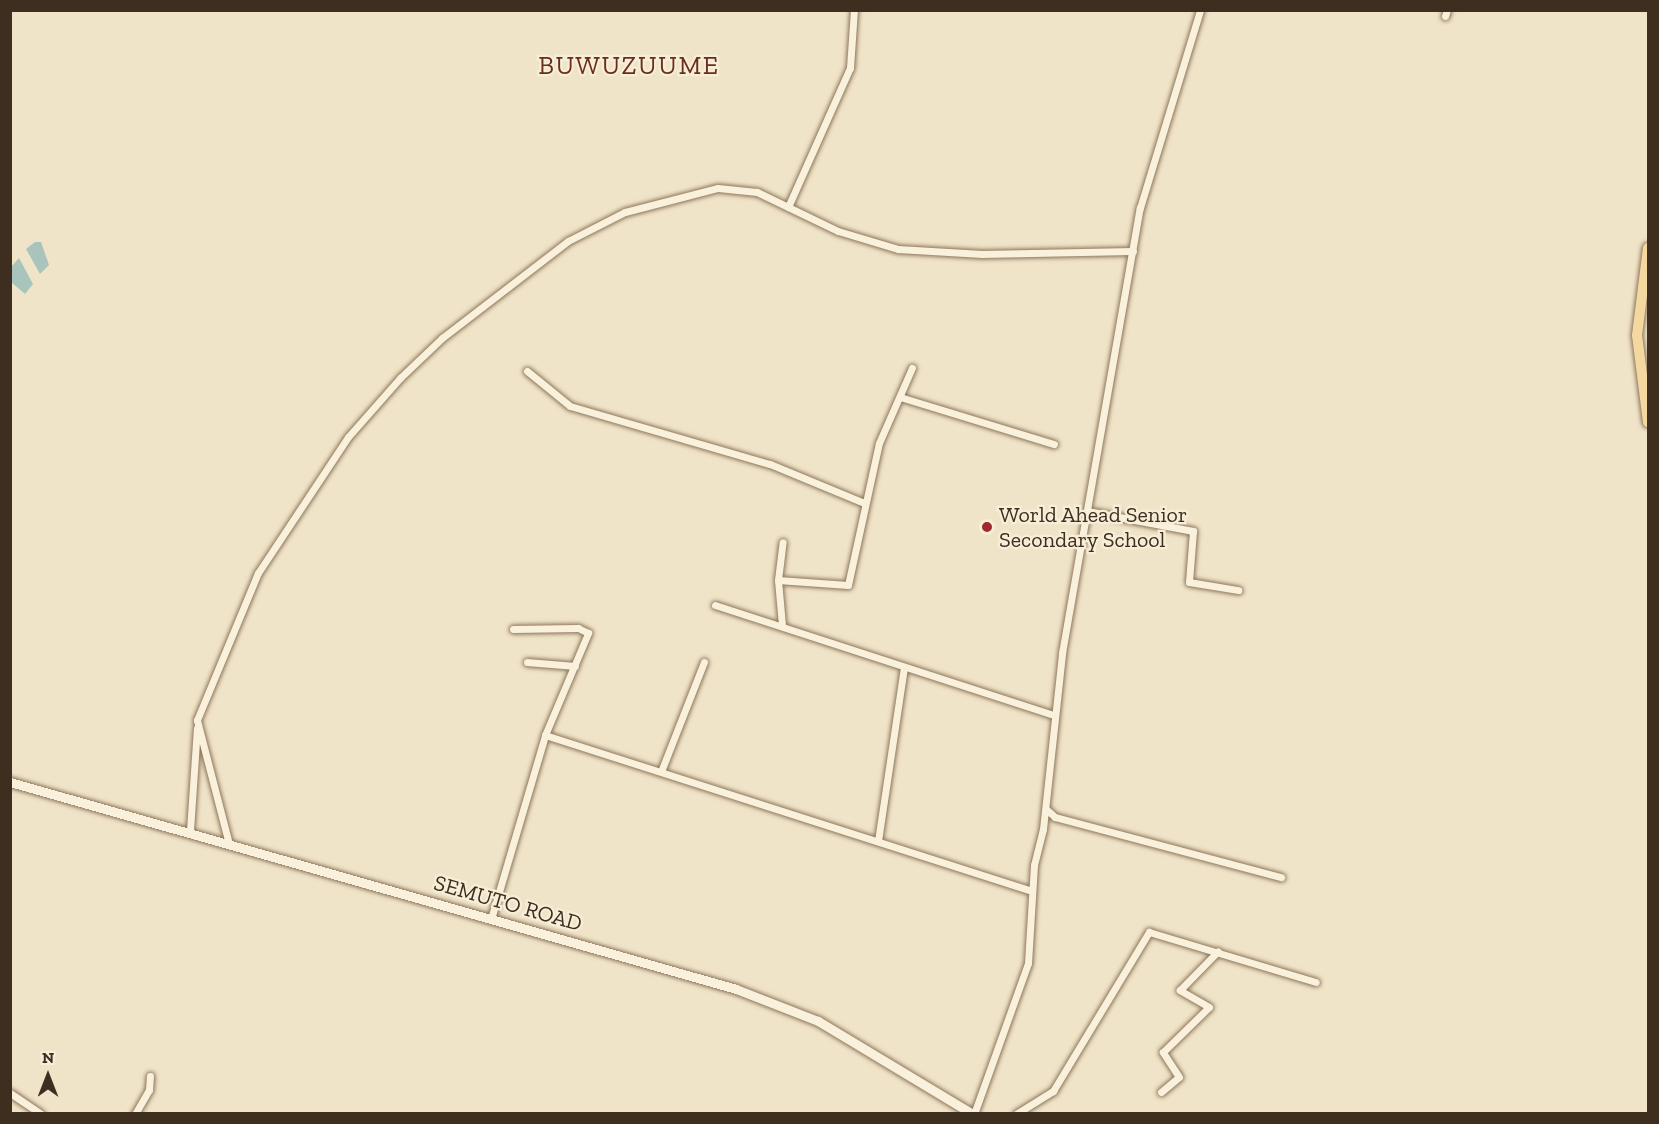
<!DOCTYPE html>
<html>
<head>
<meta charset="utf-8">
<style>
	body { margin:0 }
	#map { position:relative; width:1659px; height:1124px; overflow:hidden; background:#f0e4c8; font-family:"Zilla Slab",serif }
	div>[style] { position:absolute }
	.water>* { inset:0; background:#a9c4bc }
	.roads { filter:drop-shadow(0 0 2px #8d765c) drop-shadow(0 0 2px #8d765c) }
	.street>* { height:7px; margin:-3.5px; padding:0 3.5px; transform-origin:3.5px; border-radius:3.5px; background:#faf1dc }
	.secondary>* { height:9px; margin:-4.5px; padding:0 4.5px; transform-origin:4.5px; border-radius:4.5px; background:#faf1dc }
	.primary>* { height:10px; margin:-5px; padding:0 5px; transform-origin:5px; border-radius:5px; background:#f3d9a0 }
	.dots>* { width:16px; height:16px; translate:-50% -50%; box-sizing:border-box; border:3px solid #f7eed8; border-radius:50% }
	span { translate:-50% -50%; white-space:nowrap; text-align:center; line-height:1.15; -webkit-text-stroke:4.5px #f7eed8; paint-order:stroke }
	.poi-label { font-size:22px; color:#3d2e20 }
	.left { translate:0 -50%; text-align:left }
	.street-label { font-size:22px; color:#3d2e20 }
	.quarter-label { font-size:26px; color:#6b2e1e; letter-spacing:1.5px }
	.frame { position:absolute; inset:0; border:12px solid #3d2e20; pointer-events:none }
	.north { position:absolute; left:18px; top:1046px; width:60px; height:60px; -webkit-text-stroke:4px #f7eed8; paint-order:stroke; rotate:0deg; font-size:16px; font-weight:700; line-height:24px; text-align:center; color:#3d2e20 }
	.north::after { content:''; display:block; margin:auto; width:21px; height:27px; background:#3d2e20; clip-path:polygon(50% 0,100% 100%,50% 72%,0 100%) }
</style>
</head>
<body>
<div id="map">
	<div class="water">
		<i style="clip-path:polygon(35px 242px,41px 242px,49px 265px,40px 274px,26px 249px)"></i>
		<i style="clip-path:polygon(19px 258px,33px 284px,25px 294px,11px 282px,11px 267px)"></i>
	</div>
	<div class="roads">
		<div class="street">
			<i style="left:1445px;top:16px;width:6px;rotate:-72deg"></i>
			<i style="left:788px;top:207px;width:152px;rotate:-66deg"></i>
			<i style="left:850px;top:68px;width:58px;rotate:-86.1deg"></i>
			<i style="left:527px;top:371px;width:55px;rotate:39.1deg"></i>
			<i style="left:570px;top:406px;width:208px;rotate:16.2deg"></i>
			<i style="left:770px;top:464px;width:102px;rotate:22.5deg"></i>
			<i style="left:900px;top:397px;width:161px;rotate:17deg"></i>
			<i style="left:1087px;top:511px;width:108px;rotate:10.7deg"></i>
			<i style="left:1193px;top:531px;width:51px;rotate:94.5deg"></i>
			<i style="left:1189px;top:582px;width:50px;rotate:9.3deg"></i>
			<i style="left:778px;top:580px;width:70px;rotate:4.1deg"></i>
			<i style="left:848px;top:585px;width:145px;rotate:-77.7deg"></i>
			<i style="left:879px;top:443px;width:82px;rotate:-66.3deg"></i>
			<i style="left:715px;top:605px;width:356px;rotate:18deg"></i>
			<i style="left:782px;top:625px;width:45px;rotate:-95.1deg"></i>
			<i style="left:778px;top:580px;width:38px;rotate:-83deg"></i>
			<i style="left:527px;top:662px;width:48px;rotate:4.8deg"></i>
			<i style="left:545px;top:735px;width:511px;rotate:17.76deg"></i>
			<i style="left:662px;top:769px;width:115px;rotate:-68.6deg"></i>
			<i style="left:1046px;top:809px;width:12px;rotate:42deg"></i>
			<i style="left:1055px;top:817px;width:234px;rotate:14.9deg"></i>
			<i style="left:190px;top:830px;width:102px;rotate:-86.1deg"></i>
			<i style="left:878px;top:841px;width:175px;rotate:-81.5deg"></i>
			<i style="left:229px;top:844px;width:128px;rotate:-104.5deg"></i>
			<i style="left:197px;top:720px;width:159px;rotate:-67.5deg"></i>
			<i style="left:258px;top:573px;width:163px;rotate:-56.5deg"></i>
			<i style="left:348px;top:437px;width:79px;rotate:-48.6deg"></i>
			<i style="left:400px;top:378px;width:58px;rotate:-43.6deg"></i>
			<i style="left:442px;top:338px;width:159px;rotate:-37.6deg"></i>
			<i style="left:568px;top:241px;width:64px;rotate:-27deg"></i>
			<i style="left:625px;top:212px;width:96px;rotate:-14.5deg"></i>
			<i style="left:718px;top:188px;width:39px;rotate:6deg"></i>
			<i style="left:757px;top:192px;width:90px;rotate:25.7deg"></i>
			<i style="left:838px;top:231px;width:63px;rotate:16.7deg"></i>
			<i style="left:898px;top:249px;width:84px;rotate:3.4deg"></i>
			<i style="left:982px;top:254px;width:151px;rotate:-1.1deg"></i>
			<i style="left:491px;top:919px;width:192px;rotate:-73.6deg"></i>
			<i style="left:545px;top:735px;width:111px;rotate:-67.1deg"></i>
			<i style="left:588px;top:633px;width:11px;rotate:-153deg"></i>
			<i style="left:578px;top:628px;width:65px;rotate:179.1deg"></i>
			<i style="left:1161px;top:1092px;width:23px;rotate:-40deg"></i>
			<i style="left:1179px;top:1077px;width:30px;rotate:-123deg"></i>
			<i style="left:1163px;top:1052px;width:64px;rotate:-44.4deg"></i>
			<i style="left:1209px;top:1007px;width:34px;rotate:-150deg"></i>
			<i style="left:1180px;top:990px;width:54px;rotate:-45.7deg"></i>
			<i style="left:10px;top:1093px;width:37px;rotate:34deg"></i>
			<i style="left:135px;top:1114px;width:28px;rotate:-60deg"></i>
			<i style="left:149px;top:1090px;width:14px;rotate:-86deg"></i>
			<i style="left:974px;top:1114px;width:160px;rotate:-70.3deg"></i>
			<i style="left:1028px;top:963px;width:98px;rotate:-86.5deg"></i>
			<i style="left:1034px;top:865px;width:37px;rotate:-76deg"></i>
			<i style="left:1043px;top:829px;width:177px;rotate:-83.8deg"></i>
			<i style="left:1062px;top:653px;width:452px;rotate:-80.1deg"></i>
			<i style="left:1140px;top:208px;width:207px;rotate:-73.1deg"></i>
			<i style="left:1016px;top:1114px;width:44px;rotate:-31.9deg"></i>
			<i style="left:1053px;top:1091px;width:186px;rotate:-58.9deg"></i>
			<i style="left:1149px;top:932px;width:174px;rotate:16.7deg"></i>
		</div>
		<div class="secondary">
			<i style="left:10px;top:782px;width:755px;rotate:15.91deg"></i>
			<i style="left:736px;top:989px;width:88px;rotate:21.3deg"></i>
			<i style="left:818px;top:1021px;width:181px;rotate:31deg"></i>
		</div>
		<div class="primary">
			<i style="left:1648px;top:248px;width:88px;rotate:97.2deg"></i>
			<i style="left:1637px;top:335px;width:88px;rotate:82.8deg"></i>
		</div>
	</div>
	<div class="dots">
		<i style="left:987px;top:527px;background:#9e2a2b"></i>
	</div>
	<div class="poi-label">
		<span class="left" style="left:999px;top:527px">World Ahead Senior<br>Secondary School</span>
	</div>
	<div class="street-label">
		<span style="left:508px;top:903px;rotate:16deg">SEMUTO ROAD</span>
	</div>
	<div class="quarter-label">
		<span style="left:629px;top:66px">BUWUZUUME</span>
	</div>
	<div class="frame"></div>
	<div class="north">N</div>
</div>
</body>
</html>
